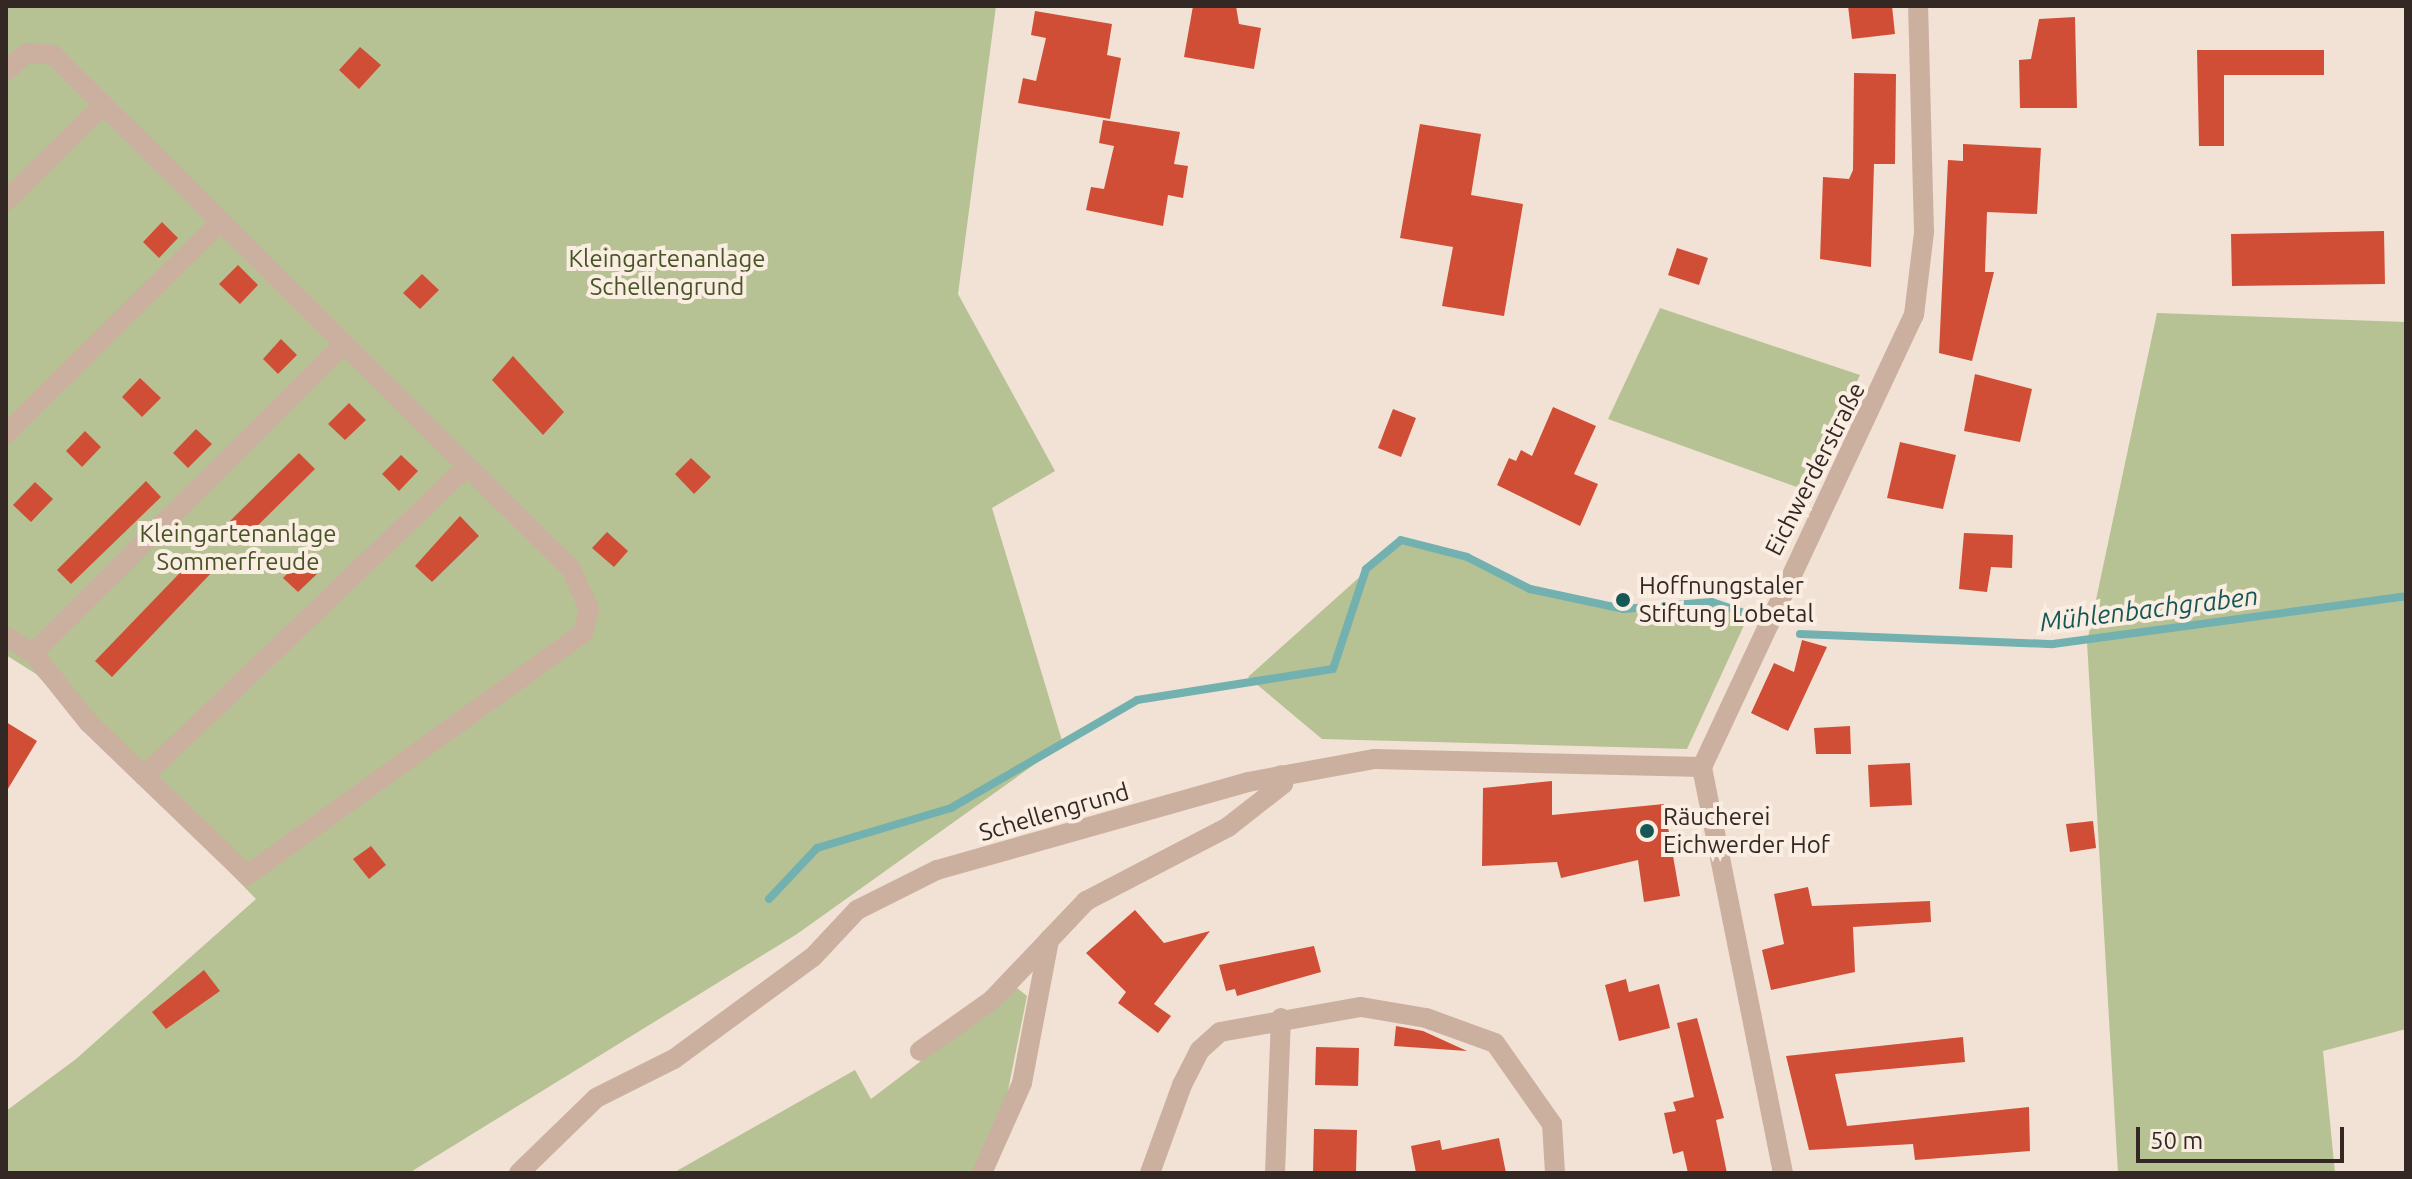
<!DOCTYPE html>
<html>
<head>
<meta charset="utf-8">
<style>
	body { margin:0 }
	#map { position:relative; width:2412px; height:1179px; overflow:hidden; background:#f2e2d5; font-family:Ubuntu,sans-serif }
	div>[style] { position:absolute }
	.green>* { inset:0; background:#b6c294 }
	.stream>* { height:8px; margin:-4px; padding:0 4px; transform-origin:4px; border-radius:4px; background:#72b1af }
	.building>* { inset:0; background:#d04e35 }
	.minor>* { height:20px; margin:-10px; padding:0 10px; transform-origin:10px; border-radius:10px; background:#cbb0a0 }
	.dots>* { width:22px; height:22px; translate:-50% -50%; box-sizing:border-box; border:4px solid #faede1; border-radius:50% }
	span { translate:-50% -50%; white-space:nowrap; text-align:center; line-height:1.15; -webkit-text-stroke:8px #faede1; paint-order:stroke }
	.park-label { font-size:24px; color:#475426 }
	.street-label { font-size:24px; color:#342824 }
	.poi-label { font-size:24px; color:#342824 }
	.left { translate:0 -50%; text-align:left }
	.water-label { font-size:26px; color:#175857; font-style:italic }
	.frame { position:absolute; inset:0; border:8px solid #342824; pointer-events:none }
	.scale { position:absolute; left:2136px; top:1127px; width:208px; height:36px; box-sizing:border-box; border:4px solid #342824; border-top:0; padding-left:10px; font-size:24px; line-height:28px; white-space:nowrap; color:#342824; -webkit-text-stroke:6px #faede1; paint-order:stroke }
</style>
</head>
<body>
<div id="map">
	<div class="green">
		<i style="clip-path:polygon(6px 6px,996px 6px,958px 294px,1055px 471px,992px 508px,1063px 744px,797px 934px,409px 1173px,6px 1173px,6px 1111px,76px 1059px,256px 899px,36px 674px,6px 655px)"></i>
		<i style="clip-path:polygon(1660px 308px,1860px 375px,1805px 490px,1608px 419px)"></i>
		<i style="clip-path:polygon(2157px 313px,2406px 322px,2406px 1029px,2323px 1051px,2335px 1173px,2118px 1173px,2087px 642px)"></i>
		<i style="clip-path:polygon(1401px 540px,1467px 557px,1530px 589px,1623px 609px,1712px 602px,1746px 621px,1687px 749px,1322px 739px,1248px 677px)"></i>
		<i style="clip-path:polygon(1017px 988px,1027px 996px,1002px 1120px,972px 1173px,673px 1173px,855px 1070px,871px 1099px)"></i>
	</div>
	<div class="stream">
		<i style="left:1800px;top:634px;width:253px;rotate:2.3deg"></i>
		<i style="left:2053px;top:644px;width:356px;rotate:-7.7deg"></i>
		<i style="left:769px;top:899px;width:70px;rotate:-46.7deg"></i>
		<i style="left:817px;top:848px;width:140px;rotate:-16.6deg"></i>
		<i style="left:951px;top:808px;width:215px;rotate:-30.1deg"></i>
		<i style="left:1137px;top:700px;width:198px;rotate:-9deg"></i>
		<i style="left:1333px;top:669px;width:105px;rotate:-71.7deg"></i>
		<i style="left:1366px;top:569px;width:45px;rotate:-39.6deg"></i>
		<i style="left:1401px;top:540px;width:68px;rotate:14.4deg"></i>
		<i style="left:1467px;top:557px;width:71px;rotate:26.9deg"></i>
		<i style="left:1530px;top:589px;width:95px;rotate:12.1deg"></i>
		<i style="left:1623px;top:609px;width:89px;rotate:-4.5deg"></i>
		<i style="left:1712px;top:602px;width:36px;rotate:19deg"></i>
	</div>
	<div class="building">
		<i style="clip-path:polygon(1193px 6px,1236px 6px,1239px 24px,1261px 28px,1254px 69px,1184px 57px)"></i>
		<i style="clip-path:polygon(1848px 6px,1892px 6px,1895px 34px,1852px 39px)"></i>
		<i style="clip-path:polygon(1035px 11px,1112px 24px,1107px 55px,1121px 58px,1110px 119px,1018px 103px,1023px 78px,1036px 81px,1046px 38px,1031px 35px)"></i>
		<i style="clip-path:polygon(2075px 17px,2077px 108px,2020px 108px,2019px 60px,2031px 59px,2039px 19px)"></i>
		<i style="clip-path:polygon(360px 47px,381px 65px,359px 89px,339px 70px)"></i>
		<i style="clip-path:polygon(2197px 50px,2324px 50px,2324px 75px,2224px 75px,2224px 146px,2199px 146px)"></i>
		<i style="clip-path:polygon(1854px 73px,1896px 74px,1895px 164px,1874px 164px,1871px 267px,1820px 259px,1823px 177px,1849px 179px,1853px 170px)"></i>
		<i style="clip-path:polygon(1103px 120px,1180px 132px,1174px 164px,1188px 166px,1185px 185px,1183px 198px,1168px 195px,1163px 226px,1086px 210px,1091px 187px,1104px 189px,1114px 146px,1099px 143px)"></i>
		<i style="clip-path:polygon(1420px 124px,1481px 134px,1471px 195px,1523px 204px,1504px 316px,1442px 306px,1453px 247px,1400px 238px)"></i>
		<i style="clip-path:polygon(1963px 144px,2041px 148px,2037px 214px,1987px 212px,1985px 272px,1994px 272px,1972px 361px,1939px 353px,1948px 160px,1963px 161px)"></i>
		<i style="clip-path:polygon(162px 222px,178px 238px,159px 258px,143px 242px)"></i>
		<i style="clip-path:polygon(2384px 231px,2385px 284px,2232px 286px,2231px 234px)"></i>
		<i style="clip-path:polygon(1677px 248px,1708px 258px,1699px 285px,1668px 275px)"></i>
		<i style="clip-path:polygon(238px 265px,258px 285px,240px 304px,219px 284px)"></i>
		<i style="clip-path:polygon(422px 274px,439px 290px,420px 309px,403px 293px)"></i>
		<i style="clip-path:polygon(281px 339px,297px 355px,278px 374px,263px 359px)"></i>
		<i style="clip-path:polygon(513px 356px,564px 412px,543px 435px,492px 380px)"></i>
		<i style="clip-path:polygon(1975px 374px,2032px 389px,2020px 442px,1964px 431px)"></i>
		<i style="clip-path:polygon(140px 378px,161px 398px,142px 417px,122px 397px)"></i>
		<i style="clip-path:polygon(349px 403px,366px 420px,345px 440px,328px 424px)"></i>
		<i style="clip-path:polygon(1553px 407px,1596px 426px,1574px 474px,1598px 484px,1580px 526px,1497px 485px,1509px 458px,1516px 461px,1521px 450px,1532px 456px)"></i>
		<i style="clip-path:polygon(1393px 409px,1416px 418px,1401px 457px,1378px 448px)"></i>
		<i style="clip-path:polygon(196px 429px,212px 444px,188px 468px,173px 453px)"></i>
		<i style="clip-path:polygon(85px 431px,101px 447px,82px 467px,66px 451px)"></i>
		<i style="clip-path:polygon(1900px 442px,1956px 455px,1943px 509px,1887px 498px)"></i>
		<i style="clip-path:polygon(299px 453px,315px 469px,244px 539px,228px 523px)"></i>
		<i style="clip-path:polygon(401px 455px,418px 471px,399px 491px,382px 474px)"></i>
		<i style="clip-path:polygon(691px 458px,711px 477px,694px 494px,675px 474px)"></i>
		<i style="clip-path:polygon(146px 481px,161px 497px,71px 584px,57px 570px)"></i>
		<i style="clip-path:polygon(35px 482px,53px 499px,31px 522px,13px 505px)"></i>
		<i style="clip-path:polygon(460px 516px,479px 536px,432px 582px,415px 566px)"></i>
		<i style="clip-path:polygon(607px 532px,628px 551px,614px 567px,592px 548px)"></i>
		<i style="clip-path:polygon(1964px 533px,2013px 535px,2012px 568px,1991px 567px,1987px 592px,1959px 589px)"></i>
		<i style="clip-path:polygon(198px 554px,214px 570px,112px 677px,95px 661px)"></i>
		<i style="clip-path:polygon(303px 558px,318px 573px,298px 592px,283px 578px)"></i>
		<i style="clip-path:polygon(1802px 640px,1827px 647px,1788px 731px,1751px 713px,1774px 663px,1794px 672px)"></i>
		<i style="clip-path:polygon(6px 722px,37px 741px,6px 792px)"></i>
		<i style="clip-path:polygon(1850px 726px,1851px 754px,1816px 754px,1814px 728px)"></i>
		<i style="clip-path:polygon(1910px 763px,1912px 805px,1870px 807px,1868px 765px)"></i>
		<i style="clip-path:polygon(1552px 781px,1552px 815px,1664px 804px,1680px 896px,1644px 902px,1638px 860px,1561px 878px,1557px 862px,1482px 866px,1483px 788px)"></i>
		<i style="clip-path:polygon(2093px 821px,2096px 848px,2070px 852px,2066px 824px)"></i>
		<i style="clip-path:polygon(371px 846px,386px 865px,369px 879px,353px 859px)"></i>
		<i style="clip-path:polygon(1808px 887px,1812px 906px,1930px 901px,1931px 922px,1853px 927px,1855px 972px,1771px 990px,1762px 950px,1784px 944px,1774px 894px)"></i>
		<i style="clip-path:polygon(1135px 910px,1164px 943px,1210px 931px,1154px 1004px,1171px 1016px,1158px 1033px,1118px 1003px,1126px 992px,1086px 953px)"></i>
		<i style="clip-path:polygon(1314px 946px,1321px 972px,1237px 996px,1235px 989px,1226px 991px,1219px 965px)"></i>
		<i style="clip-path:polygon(204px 970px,220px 991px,166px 1029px,152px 1012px)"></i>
		<i style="clip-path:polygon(1626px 979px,1629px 992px,1659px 984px,1670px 1028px,1619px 1041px,1605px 985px)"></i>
		<i style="clip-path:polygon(1697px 1018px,1724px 1118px,1716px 1120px,1727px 1173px,1688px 1173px,1683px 1151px,1673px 1154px,1664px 1113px,1676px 1111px,1673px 1102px,1694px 1097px,1677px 1023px)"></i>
		<i style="clip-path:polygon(1396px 1026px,1423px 1031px,1467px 1051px,1394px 1046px)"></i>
		<i style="clip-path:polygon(1963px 1037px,1965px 1062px,1835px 1074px,1847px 1126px,2029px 1107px,2030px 1151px,1915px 1160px,1913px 1144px,1809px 1150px,1786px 1056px)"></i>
		<i style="clip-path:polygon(1316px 1047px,1359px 1048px,1358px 1086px,1315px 1085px)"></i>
		<i style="clip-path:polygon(1314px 1129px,1357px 1130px,1356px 1173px,1313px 1173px)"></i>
		<i style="clip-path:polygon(1499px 1138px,1506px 1173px,1416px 1173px,1411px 1146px,1440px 1140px,1442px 1150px)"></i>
	</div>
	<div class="minor">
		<i style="left:6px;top:71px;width:28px;rotate:-41deg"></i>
		<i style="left:27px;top:53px;width:26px;rotate:4deg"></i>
		<i style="left:53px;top:55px;width:730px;rotate:44.78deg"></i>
		<i style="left:571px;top:569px;width:44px;rotate:65.8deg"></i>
		<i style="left:589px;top:609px;width:25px;rotate:104deg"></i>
		<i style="left:583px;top:633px;width:414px;rotate:144.2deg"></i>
		<i style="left:247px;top:875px;width:219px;rotate:-136.1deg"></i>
		<i style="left:89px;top:723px;width:90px;rotate:-128.7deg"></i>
		<i style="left:33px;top:653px;width:31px;rotate:-149deg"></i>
		<i style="left:6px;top:201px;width:136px;rotate:-44.7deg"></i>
		<i style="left:6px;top:434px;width:303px;rotate:-44.7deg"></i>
		<i style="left:33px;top:653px;width:438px;rotate:-44.8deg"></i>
		<i style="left:144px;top:776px;width:448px;rotate:-43.8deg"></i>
		<i style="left:920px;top:1051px;width:88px;rotate:-35.3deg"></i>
		<i style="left:992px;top:1000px;width:83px;rotate:-46.5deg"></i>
		<i style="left:519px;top:1173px;width:107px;rotate:-44.2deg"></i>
		<i style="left:596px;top:1098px;width:87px;rotate:-26.6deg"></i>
		<i style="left:674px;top:1059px;width:172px;rotate:-36.3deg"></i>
		<i style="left:813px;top:957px;width:64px;rotate:-46.9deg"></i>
		<i style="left:857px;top:910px;width:89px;rotate:-26.6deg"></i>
		<i style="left:937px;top:870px;width:323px;rotate:-15.8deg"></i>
		<i style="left:1248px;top:782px;width:129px;rotate:-10.3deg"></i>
		<i style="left:1375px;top:759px;width:327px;rotate:1.4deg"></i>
		<i style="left:982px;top:1173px;width:98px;rotate:-66deg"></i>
		<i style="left:1022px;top:1083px;width:146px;rotate:-79.3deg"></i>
		<i style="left:1049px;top:940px;width:54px;rotate:-46.5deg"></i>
		<i style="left:1086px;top:901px;width:160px;rotate:-27.5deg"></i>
		<i style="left:1228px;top:827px;width:70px;rotate:-38deg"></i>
		<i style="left:1283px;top:784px;width:9px;rotate:-103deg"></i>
		<i style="left:1150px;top:1173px;width:94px;rotate:-70deg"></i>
		<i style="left:1182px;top:1085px;width:39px;rotate:-63deg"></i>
		<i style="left:1200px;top:1050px;width:27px;rotate:-42deg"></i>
		<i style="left:1220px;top:1032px;width:143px;rotate:-10.1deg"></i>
		<i style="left:1361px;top:1007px;width:66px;rotate:9.6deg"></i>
		<i style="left:1426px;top:1018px;width:73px;rotate:19.9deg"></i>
		<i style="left:1495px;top:1043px;width:99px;rotate:54.9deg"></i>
		<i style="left:1552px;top:1124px;width:49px;rotate:86.5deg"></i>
		<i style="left:1275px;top:1173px;width:155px;rotate:-87.8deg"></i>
		<i style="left:1783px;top:1173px;width:414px;rotate:-101.3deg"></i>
		<i style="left:1702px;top:767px;width:499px;rotate:-64.9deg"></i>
		<i style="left:1914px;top:315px;width:84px;rotate:-83.1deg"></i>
		<i style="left:1924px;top:232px;width:226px;rotate:-91.5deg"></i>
	</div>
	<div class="dots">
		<i style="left:1623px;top:600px;background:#175857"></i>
		<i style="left:1647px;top:831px;background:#175857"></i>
	</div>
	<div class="park-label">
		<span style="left:667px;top:273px">Kleingartenanlage<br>Schellengrund</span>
		<span style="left:238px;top:548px">Kleingartenanlage<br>Sommerfreude</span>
	</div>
	<div class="street-label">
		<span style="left:1815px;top:469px;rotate:-63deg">Eichwerderstraße</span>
		<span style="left:1054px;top:812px;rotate:-16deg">Schellengrund</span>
	</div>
	<div class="poi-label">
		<span class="left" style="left:1639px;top:600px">Hoffnungstaler<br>Stiftung Lobetal</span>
		<span class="left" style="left:1663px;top:831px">Räucherei<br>Eichwerder Hof</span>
	</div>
	<div class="water-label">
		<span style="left:2149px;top:609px;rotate:-7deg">Mühlenbachgraben</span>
	</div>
	<div class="frame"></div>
	<div class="scale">50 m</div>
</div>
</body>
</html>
